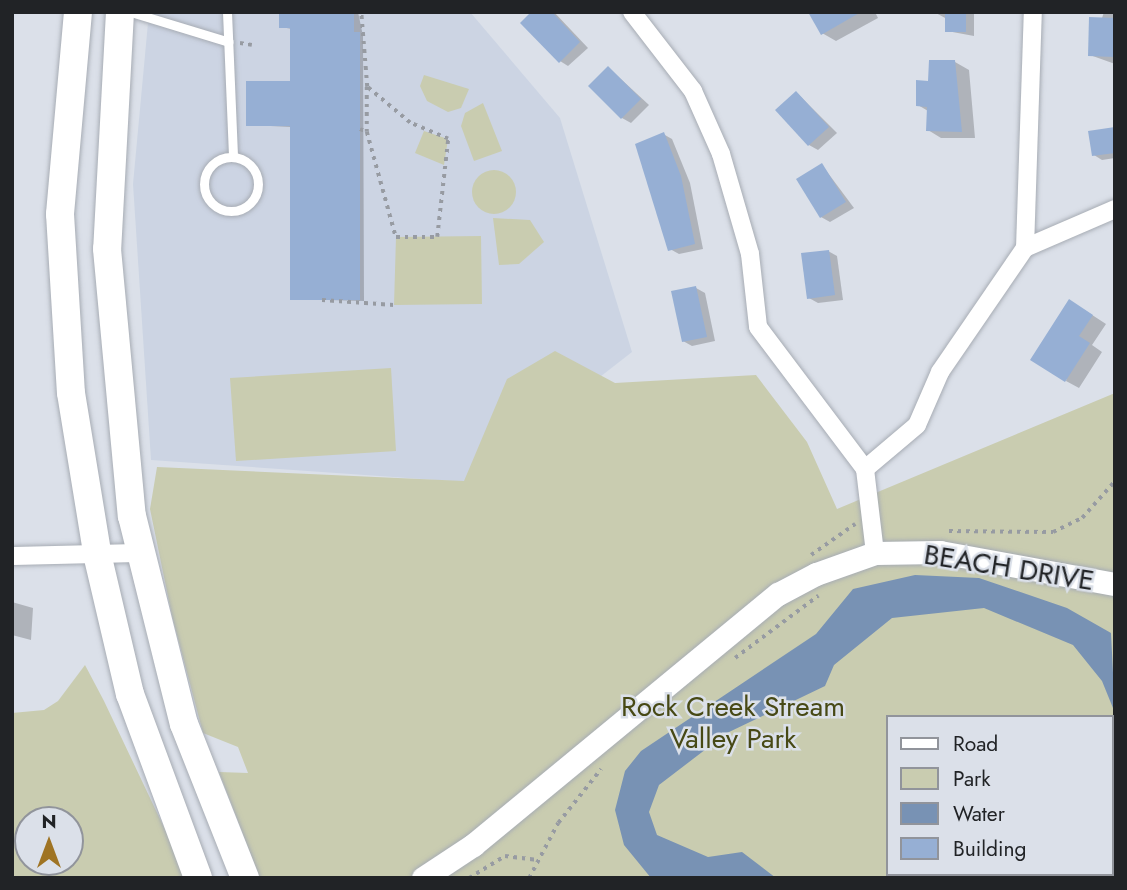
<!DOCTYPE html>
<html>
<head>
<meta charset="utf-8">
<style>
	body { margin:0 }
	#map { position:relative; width:1127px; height:890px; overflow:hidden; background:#dbe0e9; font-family:Jost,sans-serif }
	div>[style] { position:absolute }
	.built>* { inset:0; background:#ccd4e3 }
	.green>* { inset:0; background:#c9ccb0 }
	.round { border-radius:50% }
	.water>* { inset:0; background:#7892b4 }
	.shadow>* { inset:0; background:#0003 }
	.building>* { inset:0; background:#96afd4 }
	.path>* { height:3.5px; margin-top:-1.75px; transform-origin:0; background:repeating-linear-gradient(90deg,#979ba2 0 3.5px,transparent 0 8.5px) }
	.roads { filter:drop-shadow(0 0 2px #a7acb4) drop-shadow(0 0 2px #a7acb4) }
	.service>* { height:9px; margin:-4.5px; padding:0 4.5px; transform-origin:4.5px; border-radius:4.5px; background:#fff }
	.service>.ring { margin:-4.5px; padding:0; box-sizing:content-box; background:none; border:9px solid #fff; border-radius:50% }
	.minor>* { height:18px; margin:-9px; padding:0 9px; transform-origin:9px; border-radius:9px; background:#fff }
	.tertiary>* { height:23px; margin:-11.5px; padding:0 11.5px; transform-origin:11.5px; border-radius:11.5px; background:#fff }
	.primary>* { height:28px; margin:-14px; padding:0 14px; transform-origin:14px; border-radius:14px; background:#fff }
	span { translate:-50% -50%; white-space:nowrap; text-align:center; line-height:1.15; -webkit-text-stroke:5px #dbe0e9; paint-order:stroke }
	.street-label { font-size:28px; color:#212326 }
	.park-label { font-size:28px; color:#474915 }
	.frame { position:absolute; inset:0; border:14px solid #212326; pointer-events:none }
	.legend { position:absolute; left:886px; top:715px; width:228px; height:161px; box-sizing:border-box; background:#dbe0e9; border:2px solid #91949b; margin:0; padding:9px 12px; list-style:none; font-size:21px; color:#212326 }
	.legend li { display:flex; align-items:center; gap:14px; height:35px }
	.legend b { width:35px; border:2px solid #91949b }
	.north { position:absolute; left:14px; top:806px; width:70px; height:70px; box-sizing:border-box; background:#dbe0e9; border:2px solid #91949b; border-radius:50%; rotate:0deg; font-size:19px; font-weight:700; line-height:28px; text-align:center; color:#212326 }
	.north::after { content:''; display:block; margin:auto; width:24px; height:32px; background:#9f7424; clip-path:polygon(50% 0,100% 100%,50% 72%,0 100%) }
</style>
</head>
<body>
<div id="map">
	<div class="built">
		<i style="clip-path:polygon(149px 12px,470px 12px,560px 118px,632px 352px,465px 482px,151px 460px,133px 184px)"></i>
	</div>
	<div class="green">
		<i style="clip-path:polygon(424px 75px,469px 89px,461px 108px,448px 112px,427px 101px,420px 86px)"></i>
		<i style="clip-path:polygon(483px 103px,502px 151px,474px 161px,461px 126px,465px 113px)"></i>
		<i style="clip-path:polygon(424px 131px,448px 139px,444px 165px,415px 153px)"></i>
		<i class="round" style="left:472px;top:170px;width:44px;height:44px"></i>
		<i style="clip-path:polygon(493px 218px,530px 220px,544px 242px,519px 264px,499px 265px)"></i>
		<i style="clip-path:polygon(481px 236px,482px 304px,394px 305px,396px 237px)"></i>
		<i style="clip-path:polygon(evenodd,555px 351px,615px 383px,756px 375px,807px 442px,837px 509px,1115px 393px,1115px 878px,260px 878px,219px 772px,248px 773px,238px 747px,203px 733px,172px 616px,150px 509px,157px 467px,464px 481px,507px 379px,555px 351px,887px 717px,1111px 717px,1111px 874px,887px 874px,887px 717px)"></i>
		<i style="clip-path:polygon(391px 368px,396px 451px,236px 461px,230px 378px)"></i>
		<i style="clip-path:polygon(evenodd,85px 665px,104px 701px,188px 878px,12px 878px,12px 713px,44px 710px,58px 701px,85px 665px,28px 820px,70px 820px,70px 862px,28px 862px,28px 820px)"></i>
	</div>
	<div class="water">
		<i style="clip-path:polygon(915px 575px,979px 578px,1067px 608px,1111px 633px,1115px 713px,1102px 681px,1073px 645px,984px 608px,892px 618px,834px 665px,825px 686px,727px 733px,659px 785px,649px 812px,657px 835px,708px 857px,742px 852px,776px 878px,651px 878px,624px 845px,615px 810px,625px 771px,641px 751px,816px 634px,853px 589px)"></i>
	</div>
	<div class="shadow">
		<i style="clip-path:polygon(281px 12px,358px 12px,363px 36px,364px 301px,292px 299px,292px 127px,248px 125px,292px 82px,292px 29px,281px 27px)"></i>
		<i style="clip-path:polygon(533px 12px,554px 12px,588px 48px,568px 66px,560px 61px)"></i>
		<i style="clip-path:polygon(810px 12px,875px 12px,878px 18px,836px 41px,822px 33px)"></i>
		<i style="clip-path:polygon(934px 12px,974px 12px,974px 36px,947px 31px,947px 19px)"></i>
		<i style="clip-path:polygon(1104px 12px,1115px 12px,1115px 64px,1090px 55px)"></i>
		<i style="clip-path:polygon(955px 62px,969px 70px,975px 138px,941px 138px,928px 130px,928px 111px,918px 105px,930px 82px)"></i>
		<i style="clip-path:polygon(609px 68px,649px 105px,631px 123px,622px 118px)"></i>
		<i style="clip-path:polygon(797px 93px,837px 133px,818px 150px,809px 145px)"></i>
		<i style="clip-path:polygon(1115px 128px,1115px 158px,1102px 160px,1094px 155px)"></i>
		<i style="clip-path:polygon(663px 134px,672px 139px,690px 183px,703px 249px,679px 254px,670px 249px)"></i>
		<i style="clip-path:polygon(822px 165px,854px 208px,830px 222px,821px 217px)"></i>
		<i style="clip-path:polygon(828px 251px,837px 256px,843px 300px,818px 303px,809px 298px)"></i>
		<i style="clip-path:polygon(696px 288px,705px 293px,715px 341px,692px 346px,683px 341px)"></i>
		<i style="clip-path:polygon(1083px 309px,1106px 324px,1092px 345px,1102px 352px,1079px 388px,1066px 381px)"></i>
		<i style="clip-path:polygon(12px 602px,33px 608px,31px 640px,12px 635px)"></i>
	</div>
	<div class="building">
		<i style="clip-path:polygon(279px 12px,354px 12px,354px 32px,360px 32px,360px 300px,290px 300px,290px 126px,246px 126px,246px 81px,290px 81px,290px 28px,279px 28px)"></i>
		<i style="clip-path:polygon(531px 12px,552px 12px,580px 42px,559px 63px,520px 23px)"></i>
		<i style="clip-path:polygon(808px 12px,861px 12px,821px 35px)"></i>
		<i style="clip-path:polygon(945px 12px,966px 12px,966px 32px,945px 32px)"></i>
		<i style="clip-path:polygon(1089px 17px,1115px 18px,1115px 57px,1088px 56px)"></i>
		<i style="clip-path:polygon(929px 60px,955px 60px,962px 132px,926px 131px,927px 107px,916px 106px,916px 80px,928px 81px)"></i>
		<i style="clip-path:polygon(608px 66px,641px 99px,621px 119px,588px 86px)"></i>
		<i style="clip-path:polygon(796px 91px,829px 127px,808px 146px,775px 110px)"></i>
		<i style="clip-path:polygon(1115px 127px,1115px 153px,1092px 156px,1088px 131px)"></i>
		<i style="clip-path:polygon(664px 132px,681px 176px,695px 244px,668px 251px,635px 144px)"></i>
		<i style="clip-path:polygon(822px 163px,846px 202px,820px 218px,796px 179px)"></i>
		<i style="clip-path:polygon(829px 250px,835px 295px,807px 299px,801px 253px)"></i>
		<i style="clip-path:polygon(696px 286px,707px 337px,682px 342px,671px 291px)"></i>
		<i style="clip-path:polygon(1069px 299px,1093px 315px,1079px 336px,1090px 343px,1065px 382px,1030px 360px)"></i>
	</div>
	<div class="path">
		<i style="left:240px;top:43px;width:12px;rotate:9deg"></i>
		<i style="left:367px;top:87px;width:45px;rotate:90deg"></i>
		<i style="left:360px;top:129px;width:8px;rotate:23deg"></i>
		<i style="left:367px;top:132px;width:109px;rotate:74.6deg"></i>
		<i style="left:396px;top:237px;width:41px"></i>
		<i style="left:437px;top:237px;width:99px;rotate:-83.6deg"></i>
		<i style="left:448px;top:139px;width:41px;rotate:-157.2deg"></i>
		<i style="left:410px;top:123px;width:56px;rotate:-140.1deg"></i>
		<i style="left:367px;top:87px;width:75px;rotate:-94.6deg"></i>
		<i style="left:322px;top:300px;width:72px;rotate:4deg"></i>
		<i style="left:949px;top:531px;width:104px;rotate:0.6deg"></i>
		<i style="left:1053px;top:532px;width:32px;rotate:-26deg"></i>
		<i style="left:1082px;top:518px;width:50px;rotate:-48.3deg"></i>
		<i style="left:811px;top:555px;width:54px;rotate:-35.2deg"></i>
		<i style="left:735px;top:658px;width:104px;rotate:-36.8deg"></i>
		<i style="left:469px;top:878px;width:42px;rotate:-31.4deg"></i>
		<i style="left:505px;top:856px;width:31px;rotate:7deg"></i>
		<i style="left:529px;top:878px;width:62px;rotate:-62.2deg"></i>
		<i style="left:558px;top:823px;width:69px;rotate:-51.5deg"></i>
	</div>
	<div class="roads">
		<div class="service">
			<i style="left:131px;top:12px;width:102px;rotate:17deg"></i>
			<i style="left:227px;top:12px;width:145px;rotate:87.6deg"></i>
			<i class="ring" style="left:204px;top:157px;width:45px;height:45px"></i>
		</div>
		<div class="minor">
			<i style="left:632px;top:12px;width:100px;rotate:52.3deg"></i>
			<i style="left:693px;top:91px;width:69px;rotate:66deg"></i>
			<i style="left:721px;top:154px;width:104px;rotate:73.8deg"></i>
			<i style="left:750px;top:254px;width:73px;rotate:83.7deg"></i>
			<i style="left:758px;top:327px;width:178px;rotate:53deg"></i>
			<i style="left:1025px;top:248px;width:236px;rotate:-88.1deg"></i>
			<i style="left:875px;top:553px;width:85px;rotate:-96.8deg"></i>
			<i style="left:865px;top:469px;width:68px;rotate:-40.2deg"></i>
			<i style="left:917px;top:425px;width:58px;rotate:-66.5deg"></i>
			<i style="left:940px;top:372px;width:150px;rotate:-55.6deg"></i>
			<i style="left:1025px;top:248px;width:98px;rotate:-23.4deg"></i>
			<i style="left:12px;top:556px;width:127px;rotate:-1.4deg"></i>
		</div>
		<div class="tertiary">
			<i style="left:423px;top:878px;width:60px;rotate:-33.4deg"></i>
			<i style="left:473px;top:845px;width:395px;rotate:-39.5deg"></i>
			<i style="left:778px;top:594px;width:43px;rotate:-27.8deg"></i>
			<i style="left:816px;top:574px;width:63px;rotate:-19.6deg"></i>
			<i style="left:875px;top:553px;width:65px;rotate:-0.9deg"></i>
			<i style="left:940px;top:552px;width:178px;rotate:10.4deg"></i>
		</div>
		<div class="primary">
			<i style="left:78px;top:12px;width:203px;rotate:95.1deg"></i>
			<i style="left:60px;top:214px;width:179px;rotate:86.5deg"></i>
			<i style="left:71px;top:393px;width:167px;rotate:80.7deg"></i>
			<i style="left:98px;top:558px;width:140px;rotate:76.8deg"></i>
			<i style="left:130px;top:694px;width:196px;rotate:69.7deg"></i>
			<i style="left:120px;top:12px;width:237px;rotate:93.1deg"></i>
			<i style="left:107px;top:249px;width:268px;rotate:84.7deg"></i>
			<i style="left:132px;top:516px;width:214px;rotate:76deg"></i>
			<i style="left:184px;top:724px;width:166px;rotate:68.4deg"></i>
		</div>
	</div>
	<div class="street-label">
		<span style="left:1009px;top:568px;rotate:9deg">BEACH DRIVE</span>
	</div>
	<div class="park-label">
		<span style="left:733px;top:723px">Rock Creek Stream<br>Valley Park</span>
	</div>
	<div class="frame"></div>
	<ul class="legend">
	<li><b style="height:9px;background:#fff"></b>Road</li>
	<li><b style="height:19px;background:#c9ccb0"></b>Park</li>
	<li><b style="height:19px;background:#7892b4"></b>Water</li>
	<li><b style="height:19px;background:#96afd4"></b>Building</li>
	</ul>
	<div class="north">N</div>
</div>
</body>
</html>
